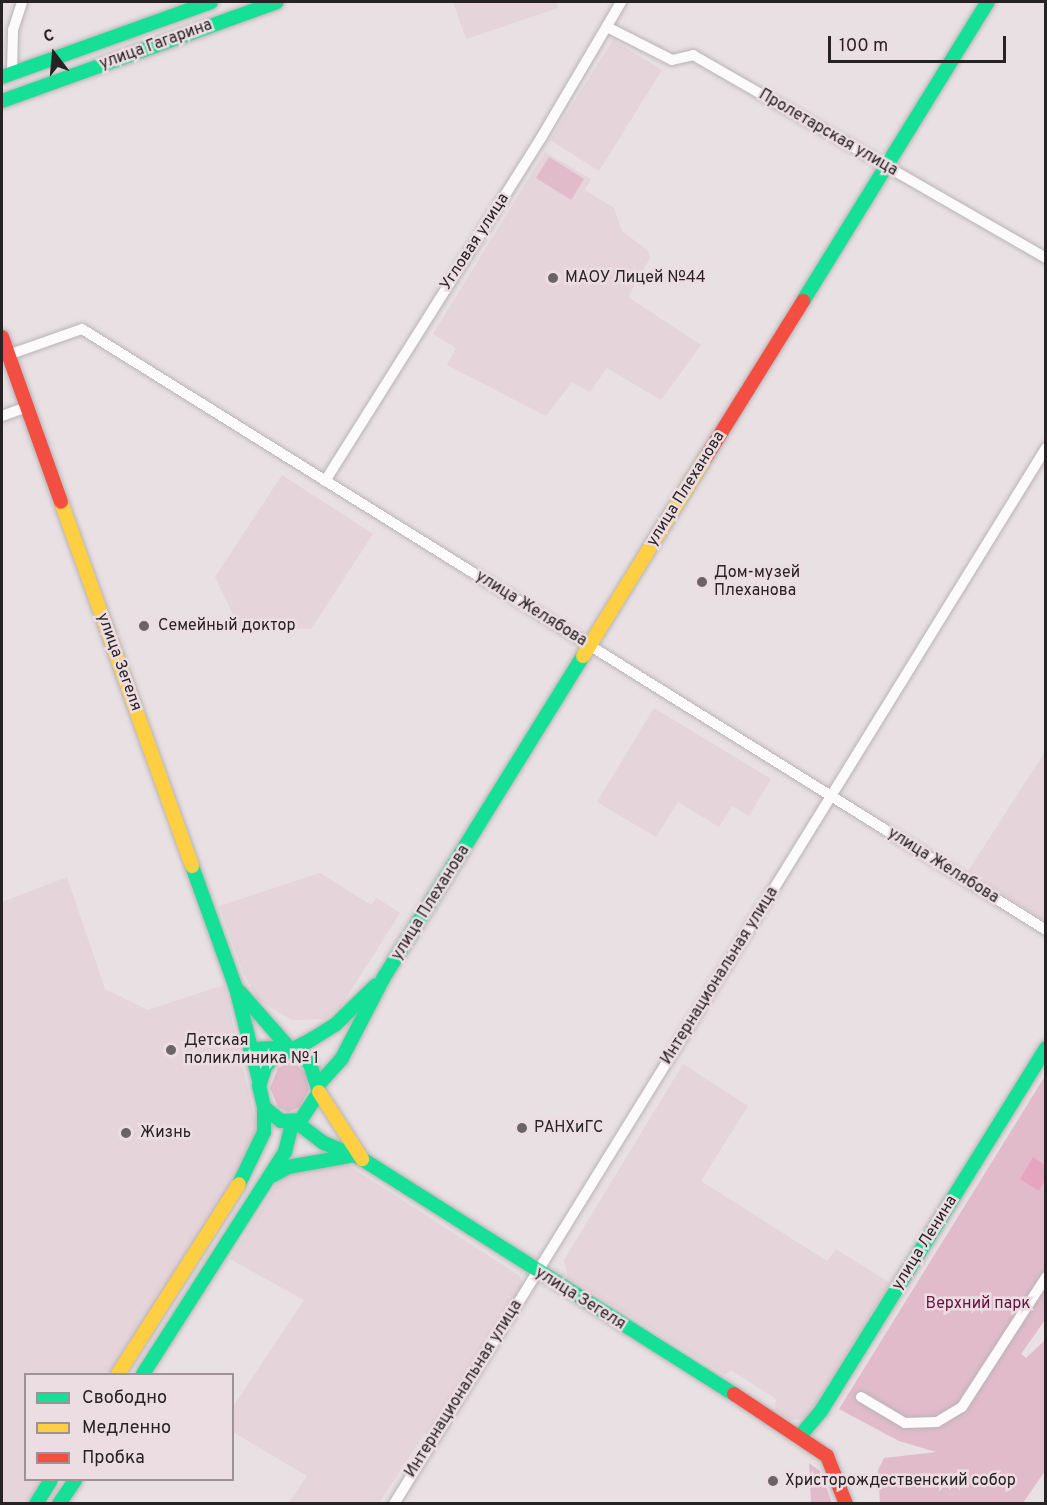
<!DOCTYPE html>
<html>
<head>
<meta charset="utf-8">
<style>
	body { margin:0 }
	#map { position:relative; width:1047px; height:1505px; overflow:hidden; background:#e8e0e3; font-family:Overpass,sans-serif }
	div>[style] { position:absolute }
	.built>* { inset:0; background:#e5d4da }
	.green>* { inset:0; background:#e1bbca }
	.water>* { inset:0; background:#e7a4bf }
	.roads { filter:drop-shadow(0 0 2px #b9b3b5) drop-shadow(0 0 2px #b9b3b5) }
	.street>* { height:10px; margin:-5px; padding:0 5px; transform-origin:5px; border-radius:5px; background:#fcfafb }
	.fast>* { height:14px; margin:-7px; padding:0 7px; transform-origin:7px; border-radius:7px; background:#16e098 }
	.slow>* { height:14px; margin:-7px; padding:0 7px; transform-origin:7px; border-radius:7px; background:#ffcf43 }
	.jam>* { height:14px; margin:-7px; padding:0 7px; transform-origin:7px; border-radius:7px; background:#f24e42 }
	.dots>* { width:16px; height:16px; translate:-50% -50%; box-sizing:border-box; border:3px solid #ecdde2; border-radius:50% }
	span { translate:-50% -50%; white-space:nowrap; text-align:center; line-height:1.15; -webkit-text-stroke:5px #ecdde2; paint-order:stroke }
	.street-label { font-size:16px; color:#272224 }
	.poi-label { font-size:16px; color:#272224 }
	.left { translate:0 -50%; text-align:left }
	.park-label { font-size:16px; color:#65123d }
	.frame { position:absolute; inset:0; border:3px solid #272224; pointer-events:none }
	.legend { position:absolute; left:24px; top:1373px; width:210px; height:108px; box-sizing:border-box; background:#ecdde2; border:2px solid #9d9296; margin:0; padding:8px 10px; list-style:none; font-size:18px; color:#272224 }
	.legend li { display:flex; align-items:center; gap:12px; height:30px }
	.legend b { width:30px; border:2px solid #9d9296 }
	.north { position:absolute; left:24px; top:24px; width:60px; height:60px; -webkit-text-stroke:4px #ecdde2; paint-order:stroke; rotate:344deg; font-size:16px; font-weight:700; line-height:24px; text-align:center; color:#272224 }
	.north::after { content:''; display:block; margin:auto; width:21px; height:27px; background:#272224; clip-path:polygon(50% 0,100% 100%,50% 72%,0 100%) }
	.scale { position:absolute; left:828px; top:36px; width:178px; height:27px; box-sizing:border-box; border:3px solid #272224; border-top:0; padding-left:8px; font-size:18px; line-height:21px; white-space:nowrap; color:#272224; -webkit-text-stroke:4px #ecdde2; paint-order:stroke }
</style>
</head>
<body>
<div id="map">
	<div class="built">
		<i style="clip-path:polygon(453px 2px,556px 2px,558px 8px,466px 39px)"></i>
		<i style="clip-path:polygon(613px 40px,662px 70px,599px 171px,550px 140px)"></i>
		<i style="clip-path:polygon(545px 152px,591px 179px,585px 190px,614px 208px,622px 231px,648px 251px,650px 258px,628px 297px,701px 345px,661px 400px,607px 368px,590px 392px,572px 382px,546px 416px,447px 365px,456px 348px,433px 334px)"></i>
		<i style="clip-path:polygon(282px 475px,373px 534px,311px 629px,239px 627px,215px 577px)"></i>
		<i style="clip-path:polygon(654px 708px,771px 779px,749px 816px,732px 806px,719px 827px,678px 802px,656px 837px,597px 802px)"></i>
		<i style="clip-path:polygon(1045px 752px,1045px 921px,968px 871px)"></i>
		<i style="clip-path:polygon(320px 873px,371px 905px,377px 898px,400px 913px,341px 1006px,325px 1019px,292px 1020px,258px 1000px,243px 972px,219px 906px)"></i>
		<i style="clip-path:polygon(67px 877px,105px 989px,148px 1010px,224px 985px,258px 1133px,251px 1152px,112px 1374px,26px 1374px,26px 1480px,46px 1480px,31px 1503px,2px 1503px,2px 902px)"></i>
		<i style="clip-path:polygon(683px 1064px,748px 1106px,701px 1181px,827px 1261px,836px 1249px,890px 1283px,807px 1419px,790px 1420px,775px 1410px,776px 1399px,731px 1370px,725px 1375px,568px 1277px,564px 1260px)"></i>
		<i style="clip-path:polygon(343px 1162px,520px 1276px,524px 1289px,432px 1437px,425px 1433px,379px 1503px,289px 1503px,307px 1476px,233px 1432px,233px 1407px,304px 1300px,230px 1259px,282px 1176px,306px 1165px)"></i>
	</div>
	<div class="green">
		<i style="clip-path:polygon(549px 157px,584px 179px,571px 200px,536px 178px)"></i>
		<i style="clip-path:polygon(292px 1062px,306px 1073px,309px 1089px,300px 1107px,288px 1112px,278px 1107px,270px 1088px,278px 1068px)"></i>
		<i style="clip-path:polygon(1045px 1076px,1045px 1320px,1021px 1354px,1026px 1358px,1045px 1340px,1045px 1471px,1023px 1503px,880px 1503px,878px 1470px,884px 1458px,936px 1452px,899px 1441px,839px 1409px)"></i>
		<i style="clip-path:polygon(809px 1463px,820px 1471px,832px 1503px,811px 1503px)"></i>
	</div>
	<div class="water">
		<i style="clip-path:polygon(1033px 1157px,1045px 1165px,1045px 1180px,1039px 1191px,1020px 1179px)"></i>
	</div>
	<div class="roads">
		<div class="street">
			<i style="left:607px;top:27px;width:73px;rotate:26.9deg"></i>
			<i style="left:672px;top:60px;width:22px;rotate:-13deg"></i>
			<i style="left:693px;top:55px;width:407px;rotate:29.9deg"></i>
			<i style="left:12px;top:74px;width:44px;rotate:-88.7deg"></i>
			<i style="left:13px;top:30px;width:29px;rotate:-72deg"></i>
			<i style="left:8px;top:355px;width:78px;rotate:-19.4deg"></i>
			<i style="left:82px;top:329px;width:1136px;rotate:31.94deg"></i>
			<i style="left:2px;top:416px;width:27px;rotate:-20deg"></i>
			<i style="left:325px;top:481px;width:405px;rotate:-57.8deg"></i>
			<i style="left:541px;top:138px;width:158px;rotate:-59.5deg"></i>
			<i style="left:861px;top:1397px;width:51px;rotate:30.6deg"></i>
			<i style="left:905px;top:1423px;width:32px;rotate:-2deg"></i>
			<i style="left:937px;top:1422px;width:29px;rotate:-31deg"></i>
			<i style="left:962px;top:1407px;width:155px;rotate:-57.1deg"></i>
			<i style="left:394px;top:1504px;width:1241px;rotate:-58.31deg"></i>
		</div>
		<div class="fast">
			<i style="left:2px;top:77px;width:222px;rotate:-19.7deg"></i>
			<i style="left:2px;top:101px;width:292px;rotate:-19.8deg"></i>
			<i style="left:803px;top:301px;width:352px;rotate:-58.3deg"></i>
			<i style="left:192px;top:866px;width:130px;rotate:70.2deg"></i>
			<i style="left:236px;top:988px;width:95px;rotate:76deg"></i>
			<i style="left:240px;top:992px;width:77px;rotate:48.7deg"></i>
			<i style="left:250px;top:1049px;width:33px;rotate:-2deg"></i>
			<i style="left:283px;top:1048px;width:8px;rotate:14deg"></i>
			<i style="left:291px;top:1050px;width:6px;rotate:9deg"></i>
			<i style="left:297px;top:1051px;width:18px;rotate:45deg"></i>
			<i style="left:310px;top:1064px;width:29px;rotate:72deg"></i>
			<i style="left:319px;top:1092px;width:33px;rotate:123deg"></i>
			<i style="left:301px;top:1120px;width:20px;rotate:177deg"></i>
			<i style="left:281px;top:1121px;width:22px;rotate:-141deg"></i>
			<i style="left:264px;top:1107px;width:22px;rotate:-103deg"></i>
			<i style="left:259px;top:1086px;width:20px;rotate:-72deg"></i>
			<i style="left:265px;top:1067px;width:12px;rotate:-48deg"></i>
			<i style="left:273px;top:1058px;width:20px;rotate:-24deg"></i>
			<i style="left:291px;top:1050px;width:20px;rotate:-27deg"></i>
			<i style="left:309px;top:1041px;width:31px;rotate:-32deg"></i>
			<i style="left:335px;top:1025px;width:57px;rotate:-44.3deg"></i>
			<i style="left:318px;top:1085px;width:36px;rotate:-48deg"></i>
			<i style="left:342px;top:1058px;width:91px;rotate:-62.6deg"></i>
			<i style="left:384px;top:977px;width:378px;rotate:-58.2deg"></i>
			<i style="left:296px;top:1122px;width:35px;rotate:37deg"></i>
			<i style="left:324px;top:1143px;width:41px;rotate:22.8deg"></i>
			<i style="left:362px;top:1159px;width:440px;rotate:32.3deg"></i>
			<i style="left:272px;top:1176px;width:18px;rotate:-29deg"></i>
			<i style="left:288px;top:1167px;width:62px;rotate:-10.2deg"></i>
			<i style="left:239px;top:1184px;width:58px;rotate:-64.3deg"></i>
			<i style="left:264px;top:1132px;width:25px;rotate:-90deg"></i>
			<i style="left:143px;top:1374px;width:264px;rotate:-57.4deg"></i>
			<i style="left:285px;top:1152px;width:30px;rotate:-76deg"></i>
			<i style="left:800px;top:1436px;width:33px;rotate:-50deg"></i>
			<i style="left:821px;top:1411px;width:427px;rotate:-58.2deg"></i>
			<i style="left:36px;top:1504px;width:28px;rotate:-58deg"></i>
			<i style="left:59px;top:1504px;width:29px;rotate:-56deg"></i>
		</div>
		<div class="slow">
			<i style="left:61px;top:502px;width:387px;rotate:70.2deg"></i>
			<i style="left:583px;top:656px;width:234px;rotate:-58.3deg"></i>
			<i style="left:319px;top:1092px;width:80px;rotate:57.3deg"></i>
			<i style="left:118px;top:1374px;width:225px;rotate:-57.5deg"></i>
		</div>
		<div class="jam">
			<i style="left:2px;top:337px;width:175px;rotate:70.3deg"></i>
			<i style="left:706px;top:457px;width:184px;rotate:-58.1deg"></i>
			<i style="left:734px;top:1394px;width:112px;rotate:33.7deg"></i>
			<i style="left:827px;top:1456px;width:52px;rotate:68.4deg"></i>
		</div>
	</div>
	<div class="dots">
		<i style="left:553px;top:278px;background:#6b6467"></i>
		<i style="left:702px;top:582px;background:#6b6467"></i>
		<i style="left:144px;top:626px;background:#6b6467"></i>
		<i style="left:171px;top:1050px;background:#6b6467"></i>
		<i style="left:522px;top:1128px;background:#6b6467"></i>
		<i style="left:126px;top:1133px;background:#6b6467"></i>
		<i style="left:773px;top:1481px;background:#6b6467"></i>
	</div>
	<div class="street-label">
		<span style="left:156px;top:45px;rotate:-20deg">улица Гагарина</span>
		<span style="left:828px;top:133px;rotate:30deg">Пролетарская улица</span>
		<span style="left:475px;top:242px;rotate:-57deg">Угловая улица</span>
		<span style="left:686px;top:489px;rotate:-58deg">улица Плеханова</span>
		<span style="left:531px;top:609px;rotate:32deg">улица Желябова</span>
		<span style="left:119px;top:662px;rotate:70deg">улица Зегеля</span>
		<span style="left:943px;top:866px;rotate:32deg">улица Желябова</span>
		<span style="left:431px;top:903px;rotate:-58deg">улица Плеханова</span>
		<span style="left:720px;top:976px;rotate:-58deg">Интернациональная улица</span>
		<span style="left:925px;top:1243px;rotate:-58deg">улица Ленина</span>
		<span style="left:580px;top:1299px;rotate:32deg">улица Зегеля</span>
		<span style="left:464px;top:1389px;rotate:-58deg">Интернациональная улица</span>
	</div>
	<div class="poi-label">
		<span class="left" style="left:565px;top:278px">МАОУ Лицей №44</span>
		<span class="left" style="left:714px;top:582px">Дом-музей<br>Плеханова</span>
		<span class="left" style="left:158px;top:626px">Семейный доктор</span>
		<span class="left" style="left:184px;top:1050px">Детская<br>поликлиника № 1</span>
		<span class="left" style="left:534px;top:1128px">РАНХиГС</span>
		<span class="left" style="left:140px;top:1133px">Жизнь</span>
		<span class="left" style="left:785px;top:1481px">Христорождественский собор</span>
	</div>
	<div class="park-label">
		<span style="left:978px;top:1304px">Верхний парк</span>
	</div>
	<div class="frame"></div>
	<ul class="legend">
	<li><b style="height:8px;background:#16e098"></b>Свободно</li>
	<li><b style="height:8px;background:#ffcf43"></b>Медленно</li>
	<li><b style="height:8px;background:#f24e42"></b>Пробка</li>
	</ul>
	<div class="north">С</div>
	<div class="scale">100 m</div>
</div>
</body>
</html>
